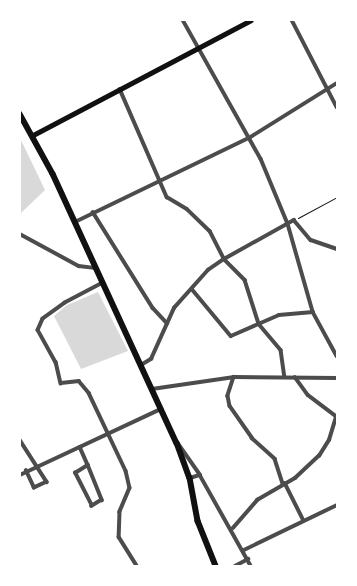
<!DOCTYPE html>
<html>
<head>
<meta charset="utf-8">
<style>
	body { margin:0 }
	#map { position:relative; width:357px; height:586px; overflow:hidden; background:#fff; font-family:Georgia,serif }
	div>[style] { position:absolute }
	.water>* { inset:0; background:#d9d9d9 }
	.path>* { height:1px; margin:-0.5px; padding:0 0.5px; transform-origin:0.5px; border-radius:0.5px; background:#111 }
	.minor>* { height:3.5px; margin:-1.75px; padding:0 1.75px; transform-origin:1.75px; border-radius:1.75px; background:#4c4c4c }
	.secondary>* { height:5px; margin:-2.5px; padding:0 2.5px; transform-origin:2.5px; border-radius:2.5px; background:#111 }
	.primary>* { height:5.5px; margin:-2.75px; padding:0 2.75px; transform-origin:2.75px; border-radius:2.75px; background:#111 }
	span { translate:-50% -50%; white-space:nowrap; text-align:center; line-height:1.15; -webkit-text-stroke:3px #fff; paint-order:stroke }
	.frame { position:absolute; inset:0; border:21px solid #fff; pointer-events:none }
</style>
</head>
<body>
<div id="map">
	<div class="water">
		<i style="clip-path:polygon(20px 138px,45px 190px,20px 214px)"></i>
		<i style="clip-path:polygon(98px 292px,128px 351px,81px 369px,54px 316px,67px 305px)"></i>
	</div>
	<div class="path">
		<i style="left:298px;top:218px;width:44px;rotate:-28.3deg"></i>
	</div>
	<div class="minor">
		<i style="left:183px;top:20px;width:159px;rotate:60.7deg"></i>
		<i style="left:261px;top:159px;width:70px;rotate:67.4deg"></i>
		<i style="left:288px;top:224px;width:91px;rotate:74.1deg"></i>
		<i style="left:313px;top:312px;width:50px;rotate:61.4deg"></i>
		<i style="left:292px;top:20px;width:98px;rotate:62.7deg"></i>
		<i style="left:120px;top:89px;width:118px;rotate:66.5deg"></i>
		<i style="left:167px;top:197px;width:23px;rotate:31deg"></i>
		<i style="left:187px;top:209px;width:32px;rotate:44deg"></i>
		<i style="left:210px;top:231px;width:31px;rotate:63deg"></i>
		<i style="left:224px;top:259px;width:30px;rotate:45deg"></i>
		<i style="left:245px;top:280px;width:46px;rotate:72.3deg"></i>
		<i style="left:259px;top:324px;width:34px;rotate:50deg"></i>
		<i style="left:281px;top:350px;width:27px;rotate:82deg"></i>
		<i style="left:93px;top:212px;width:113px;rotate:58deg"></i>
		<i style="left:153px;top:308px;width:21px;rotate:47deg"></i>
		<i style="left:75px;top:222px;width:193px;rotate:-25.8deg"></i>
		<i style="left:249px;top:138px;width:104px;rotate:-32deg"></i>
		<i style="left:20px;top:234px;width:67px;rotate:28.5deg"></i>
		<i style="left:79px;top:266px;width:17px;rotate:7deg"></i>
		<i style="left:103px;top:283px;width:43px;rotate:152.2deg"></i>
		<i style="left:65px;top:303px;width:27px;rotate:144deg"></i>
		<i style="left:43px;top:319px;width:12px;rotate:114deg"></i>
		<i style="left:38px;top:330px;width:37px;rotate:61deg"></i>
		<i style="left:56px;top:362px;width:22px;rotate:77deg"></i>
		<i style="left:61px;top:383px;width:18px;rotate:-6deg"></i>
		<i style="left:79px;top:381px;width:16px;rotate:50deg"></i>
		<i style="left:89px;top:393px;width:86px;rotate:64.6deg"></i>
		<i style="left:126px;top:471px;width:17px;rotate:77deg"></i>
		<i style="left:130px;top:488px;width:26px;rotate:113deg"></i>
		<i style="left:120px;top:512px;width:25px;rotate:92deg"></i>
		<i style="left:119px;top:537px;width:34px;rotate:58deg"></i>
		<i style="left:192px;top:289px;width:61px;rotate:50.3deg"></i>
		<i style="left:231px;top:336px;width:52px;rotate:-23.6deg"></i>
		<i style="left:279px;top:315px;width:34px;rotate:-5deg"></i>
		<i style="left:141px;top:365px;width:12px;rotate:-31deg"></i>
		<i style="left:151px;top:359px;width:56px;rotate:-65.7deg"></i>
		<i style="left:174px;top:308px;width:51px;rotate:-48.2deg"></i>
		<i style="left:208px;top:270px;width:19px;rotate:-35deg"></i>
		<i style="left:224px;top:259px;width:80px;rotate:-29.1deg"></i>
		<i style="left:294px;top:220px;width:26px;rotate:50deg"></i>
		<i style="left:311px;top:240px;width:28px;rotate:19deg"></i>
		<i style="left:234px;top:377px;width:20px;rotate:108deg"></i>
		<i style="left:228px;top:396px;width:10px;rotate:79deg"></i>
		<i style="left:230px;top:406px;width:39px;rotate:55deg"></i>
		<i style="left:252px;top:438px;width:31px;rotate:42deg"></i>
		<i style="left:275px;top:459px;width:26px;rotate:72deg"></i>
		<i style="left:295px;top:377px;width:22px;rotate:54deg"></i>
		<i style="left:308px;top:395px;width:36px;rotate:37deg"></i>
		<i style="left:152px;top:389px;width:83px;rotate:-8.3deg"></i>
		<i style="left:234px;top:377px;width:103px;rotate:0.6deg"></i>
		<i style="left:20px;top:440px;width:50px;rotate:57.3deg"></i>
		<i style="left:47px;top:482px;width:14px;rotate:155deg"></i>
		<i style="left:34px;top:488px;width:19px;rotate:-115deg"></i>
		<i style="left:178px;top:443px;width:39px;rotate:55deg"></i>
		<i style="left:80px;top:447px;width:20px;rotate:66deg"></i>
		<i style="left:88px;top:465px;width:38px;rotate:68deg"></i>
		<i style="left:102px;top:500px;width:12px;rotate:149deg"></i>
		<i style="left:92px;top:506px;width:37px;rotate:-117deg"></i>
		<i style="left:75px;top:473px;width:15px;rotate:-32deg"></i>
		<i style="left:20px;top:475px;width:156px;rotate:-25.1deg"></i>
		<i style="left:190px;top:478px;width:10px;rotate:-17deg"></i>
		<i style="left:200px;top:475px;width:104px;rotate:60.7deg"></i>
		<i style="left:285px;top:483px;width:42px;rotate:63.4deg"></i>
		<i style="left:233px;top:528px;width:37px;rotate:-49deg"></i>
		<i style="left:257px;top:500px;width:44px;rotate:-30.1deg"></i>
		<i style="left:295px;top:478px;width:33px;rotate:-43deg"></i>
		<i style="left:319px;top:456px;width:19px;rotate:-58deg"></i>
		<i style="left:329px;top:440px;width:24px;rotate:-73deg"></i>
		<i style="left:244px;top:550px;width:103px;rotate:-25.8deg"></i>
		<i style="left:235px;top:566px;width:15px;rotate:-28deg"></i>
	</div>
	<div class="secondary">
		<i style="left:33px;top:135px;width:246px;rotate:-27.8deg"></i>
	</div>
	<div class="primary">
		<i style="left:20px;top:114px;width:68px;rotate:61.2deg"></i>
		<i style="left:53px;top:174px;width:296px;rotate:65.3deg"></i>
		<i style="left:177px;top:443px;width:37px;rotate:70deg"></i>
		<i style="left:190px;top:478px;width:44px;rotate:79.5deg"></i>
		<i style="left:198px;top:521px;width:48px;rotate:68.2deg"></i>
	</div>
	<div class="frame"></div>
</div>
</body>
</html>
